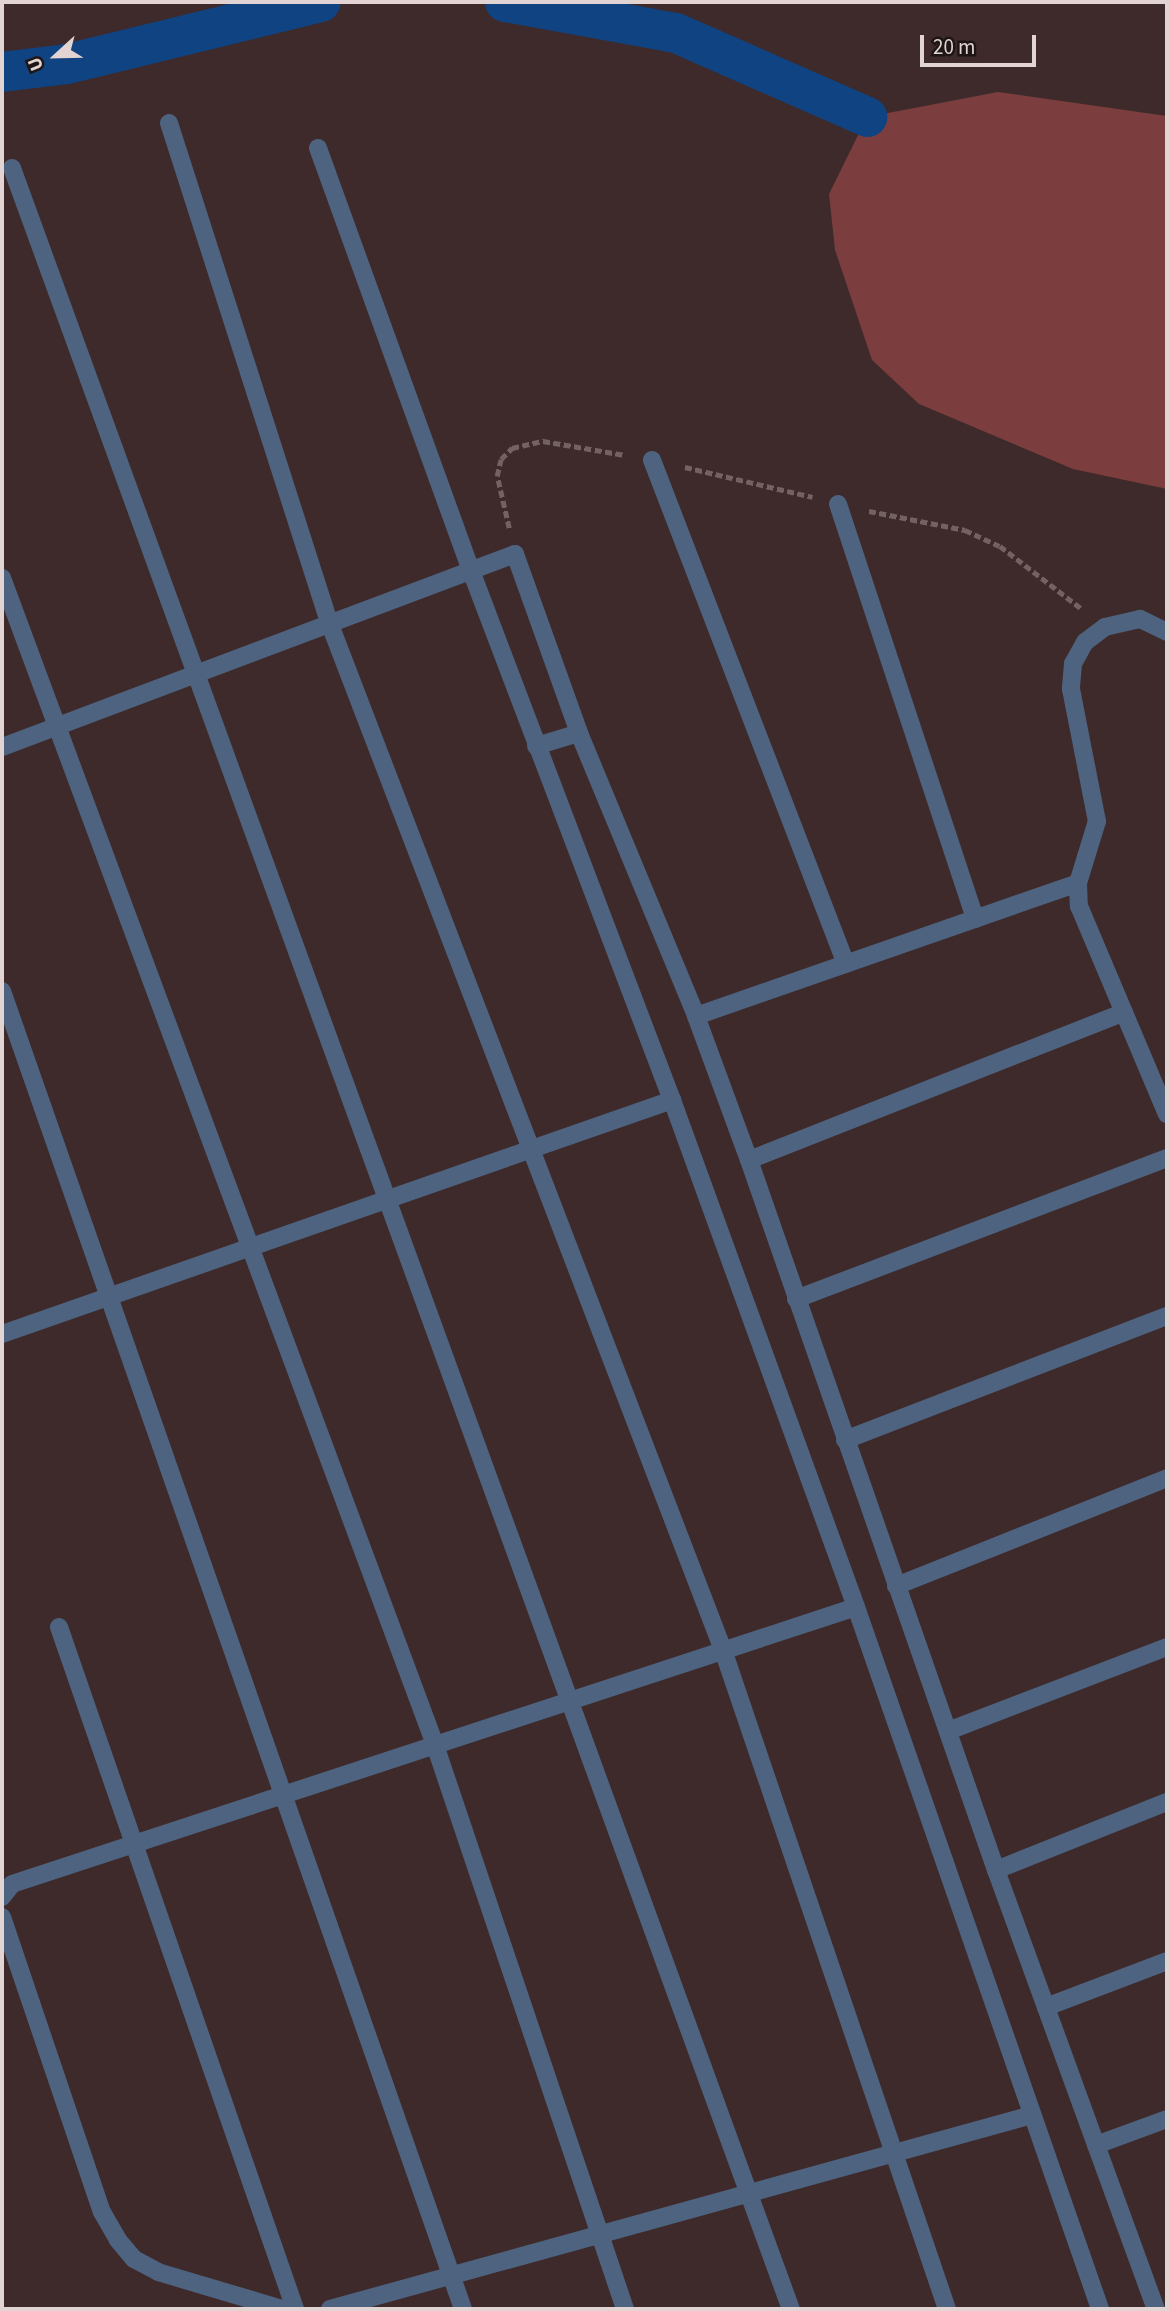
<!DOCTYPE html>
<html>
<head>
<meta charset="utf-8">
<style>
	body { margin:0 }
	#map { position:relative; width:1169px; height:2311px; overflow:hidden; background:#3e2a2a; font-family:"Source Sans 3",sans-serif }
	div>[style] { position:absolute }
	.green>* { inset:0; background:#7b3d3d }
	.canal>* { height:40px; margin:-20px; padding:0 20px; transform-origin:20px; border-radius:20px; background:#104381 }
	.path>* { height:4.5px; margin-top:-2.25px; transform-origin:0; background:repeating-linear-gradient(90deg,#746262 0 7px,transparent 0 10.5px) }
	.minor>* { height:18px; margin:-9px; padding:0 9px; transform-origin:9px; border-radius:9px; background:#4e6380 }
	span { translate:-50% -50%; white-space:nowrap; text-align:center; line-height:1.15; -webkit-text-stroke:5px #1e1515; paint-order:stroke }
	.frame { position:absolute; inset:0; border:4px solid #e1d4d3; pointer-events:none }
	.north { position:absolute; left:21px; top:21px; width:70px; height:70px; -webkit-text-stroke:5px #1e1515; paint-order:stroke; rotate:248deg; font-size:19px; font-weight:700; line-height:28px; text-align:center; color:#e1d4d3 }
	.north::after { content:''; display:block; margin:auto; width:24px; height:32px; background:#e1d4d3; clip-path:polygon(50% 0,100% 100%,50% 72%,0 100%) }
	.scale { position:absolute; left:920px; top:35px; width:116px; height:32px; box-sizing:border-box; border:4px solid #e1d4d3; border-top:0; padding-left:9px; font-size:21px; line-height:24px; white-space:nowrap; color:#e1d4d3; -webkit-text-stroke:5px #1e1515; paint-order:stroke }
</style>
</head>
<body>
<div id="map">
	<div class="green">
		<i style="clip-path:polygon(998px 92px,1167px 116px,1167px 489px,1073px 469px,919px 404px,872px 360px,835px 250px,829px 194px,867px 117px)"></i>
	</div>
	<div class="canal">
		<i style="left:505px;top:2px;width:174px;rotate:10.3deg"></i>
		<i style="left:676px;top:33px;width:209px;rotate:23.7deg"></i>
		<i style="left:2px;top:72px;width:65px;rotate:-7deg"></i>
		<i style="left:67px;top:64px;width:261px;rotate:-13.7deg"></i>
	</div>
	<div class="path">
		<i style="left:685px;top:467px;width:131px;rotate:13.2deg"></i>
		<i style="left:869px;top:511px;width:98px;rotate:11.2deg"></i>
		<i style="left:965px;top:530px;width:38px;rotate:25deg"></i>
		<i style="left:1000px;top:546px;width:103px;rotate:37.5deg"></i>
		<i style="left:509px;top:528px;width:53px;rotate:-103deg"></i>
		<i style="left:497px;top:476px;width:17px;rotate:-77deg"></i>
		<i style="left:501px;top:459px;width:16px;rotate:-45deg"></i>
		<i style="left:512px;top:448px;width:32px;rotate:-13deg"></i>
		<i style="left:543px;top:441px;width:83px;rotate:9.7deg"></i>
	</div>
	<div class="minor">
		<i style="left:169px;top:123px;width:524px;rotate:72.22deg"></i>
		<i style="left:329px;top:622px;width:1101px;rotate:69.03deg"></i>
		<i style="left:723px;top:1650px;width:696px;rotate:71.23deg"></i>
		<i style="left:318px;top:148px;width:447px;rotate:70.1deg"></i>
		<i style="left:470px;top:568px;width:569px;rotate:69.21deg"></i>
		<i style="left:672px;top:1100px;width:539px;rotate:70.05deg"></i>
		<i style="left:856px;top:1607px;width:743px;rotate:70.83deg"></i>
		<i style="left:12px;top:168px;width:2278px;rotate:70.01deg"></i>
		<i style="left:652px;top:460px;width:540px;rotate:68.95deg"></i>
		<i style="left:838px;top:504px;width:437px;rotate:71.7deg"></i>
		<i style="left:2px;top:578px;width:1245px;rotate:69.64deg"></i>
		<i style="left:435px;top:1745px;width:595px;rotate:71.38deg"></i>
		<i style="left:1167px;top:632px;width:30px;rotate:-154deg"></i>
		<i style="left:1140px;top:619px;width:36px;rotate:167deg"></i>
		<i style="left:1105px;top:627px;width:25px;rotate:143deg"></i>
		<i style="left:1085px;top:642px;width:25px;rotate:119deg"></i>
		<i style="left:1073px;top:664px;width:25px;rotate:95deg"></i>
		<i style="left:1071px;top:689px;width:135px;rotate:78.9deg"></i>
		<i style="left:1097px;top:821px;width:65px;rotate:107deg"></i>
		<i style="left:1078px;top:883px;width:23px;rotate:88deg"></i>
		<i style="left:1079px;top:906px;width:226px;rotate:67.1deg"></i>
		<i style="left:536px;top:746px;width:45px;rotate:-16.8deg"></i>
		<i style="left:2px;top:747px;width:548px;rotate:-20.62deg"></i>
		<i style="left:515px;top:554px;width:190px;rotate:70.3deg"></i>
		<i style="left:579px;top:733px;width:306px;rotate:67.5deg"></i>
		<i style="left:696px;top:1016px;width:153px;rotate:69.8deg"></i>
		<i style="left:749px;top:1160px;width:752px;rotate:70.82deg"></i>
		<i style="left:996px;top:1870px;width:467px;rotate:70deg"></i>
		<i style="left:2px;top:991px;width:1396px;rotate:70.72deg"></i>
		<i style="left:696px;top:1016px;width:404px;rotate:-19.2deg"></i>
		<i style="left:749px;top:1160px;width:403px;rotate:-21.5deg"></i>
		<i style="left:796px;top:1299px;width:397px;rotate:-20.8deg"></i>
		<i style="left:2px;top:1334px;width:710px;rotate:-19.25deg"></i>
		<i style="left:845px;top:1440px;width:345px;rotate:-21.1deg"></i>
		<i style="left:896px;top:1586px;width:292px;rotate:-21.7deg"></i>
		<i style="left:59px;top:1627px;width:722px;rotate:70.91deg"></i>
		<i style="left:948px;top:1731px;width:235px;rotate:-21deg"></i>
		<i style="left:996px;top:1870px;width:184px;rotate:-21.7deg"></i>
		<i style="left:2px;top:1897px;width:16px;rotate:-52deg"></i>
		<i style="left:12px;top:1884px;width:888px;rotate:-18.17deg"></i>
		<i style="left:2px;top:1917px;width:311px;rotate:71.3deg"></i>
		<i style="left:102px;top:2212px;width:32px;rotate:60deg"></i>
		<i style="left:118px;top:2240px;width:25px;rotate:50deg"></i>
		<i style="left:134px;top:2259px;width:27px;rotate:28deg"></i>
		<i style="left:158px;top:2272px;width:129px;rotate:16.6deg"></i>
		<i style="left:1046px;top:2007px;width:129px;rotate:-20.8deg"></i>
		<i style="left:1096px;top:2145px;width:76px;rotate:-20.1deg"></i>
		<i style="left:330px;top:2309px;width:728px;rotate:-15.45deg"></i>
	</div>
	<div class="frame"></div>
	<div class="north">U</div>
	<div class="scale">20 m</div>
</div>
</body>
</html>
